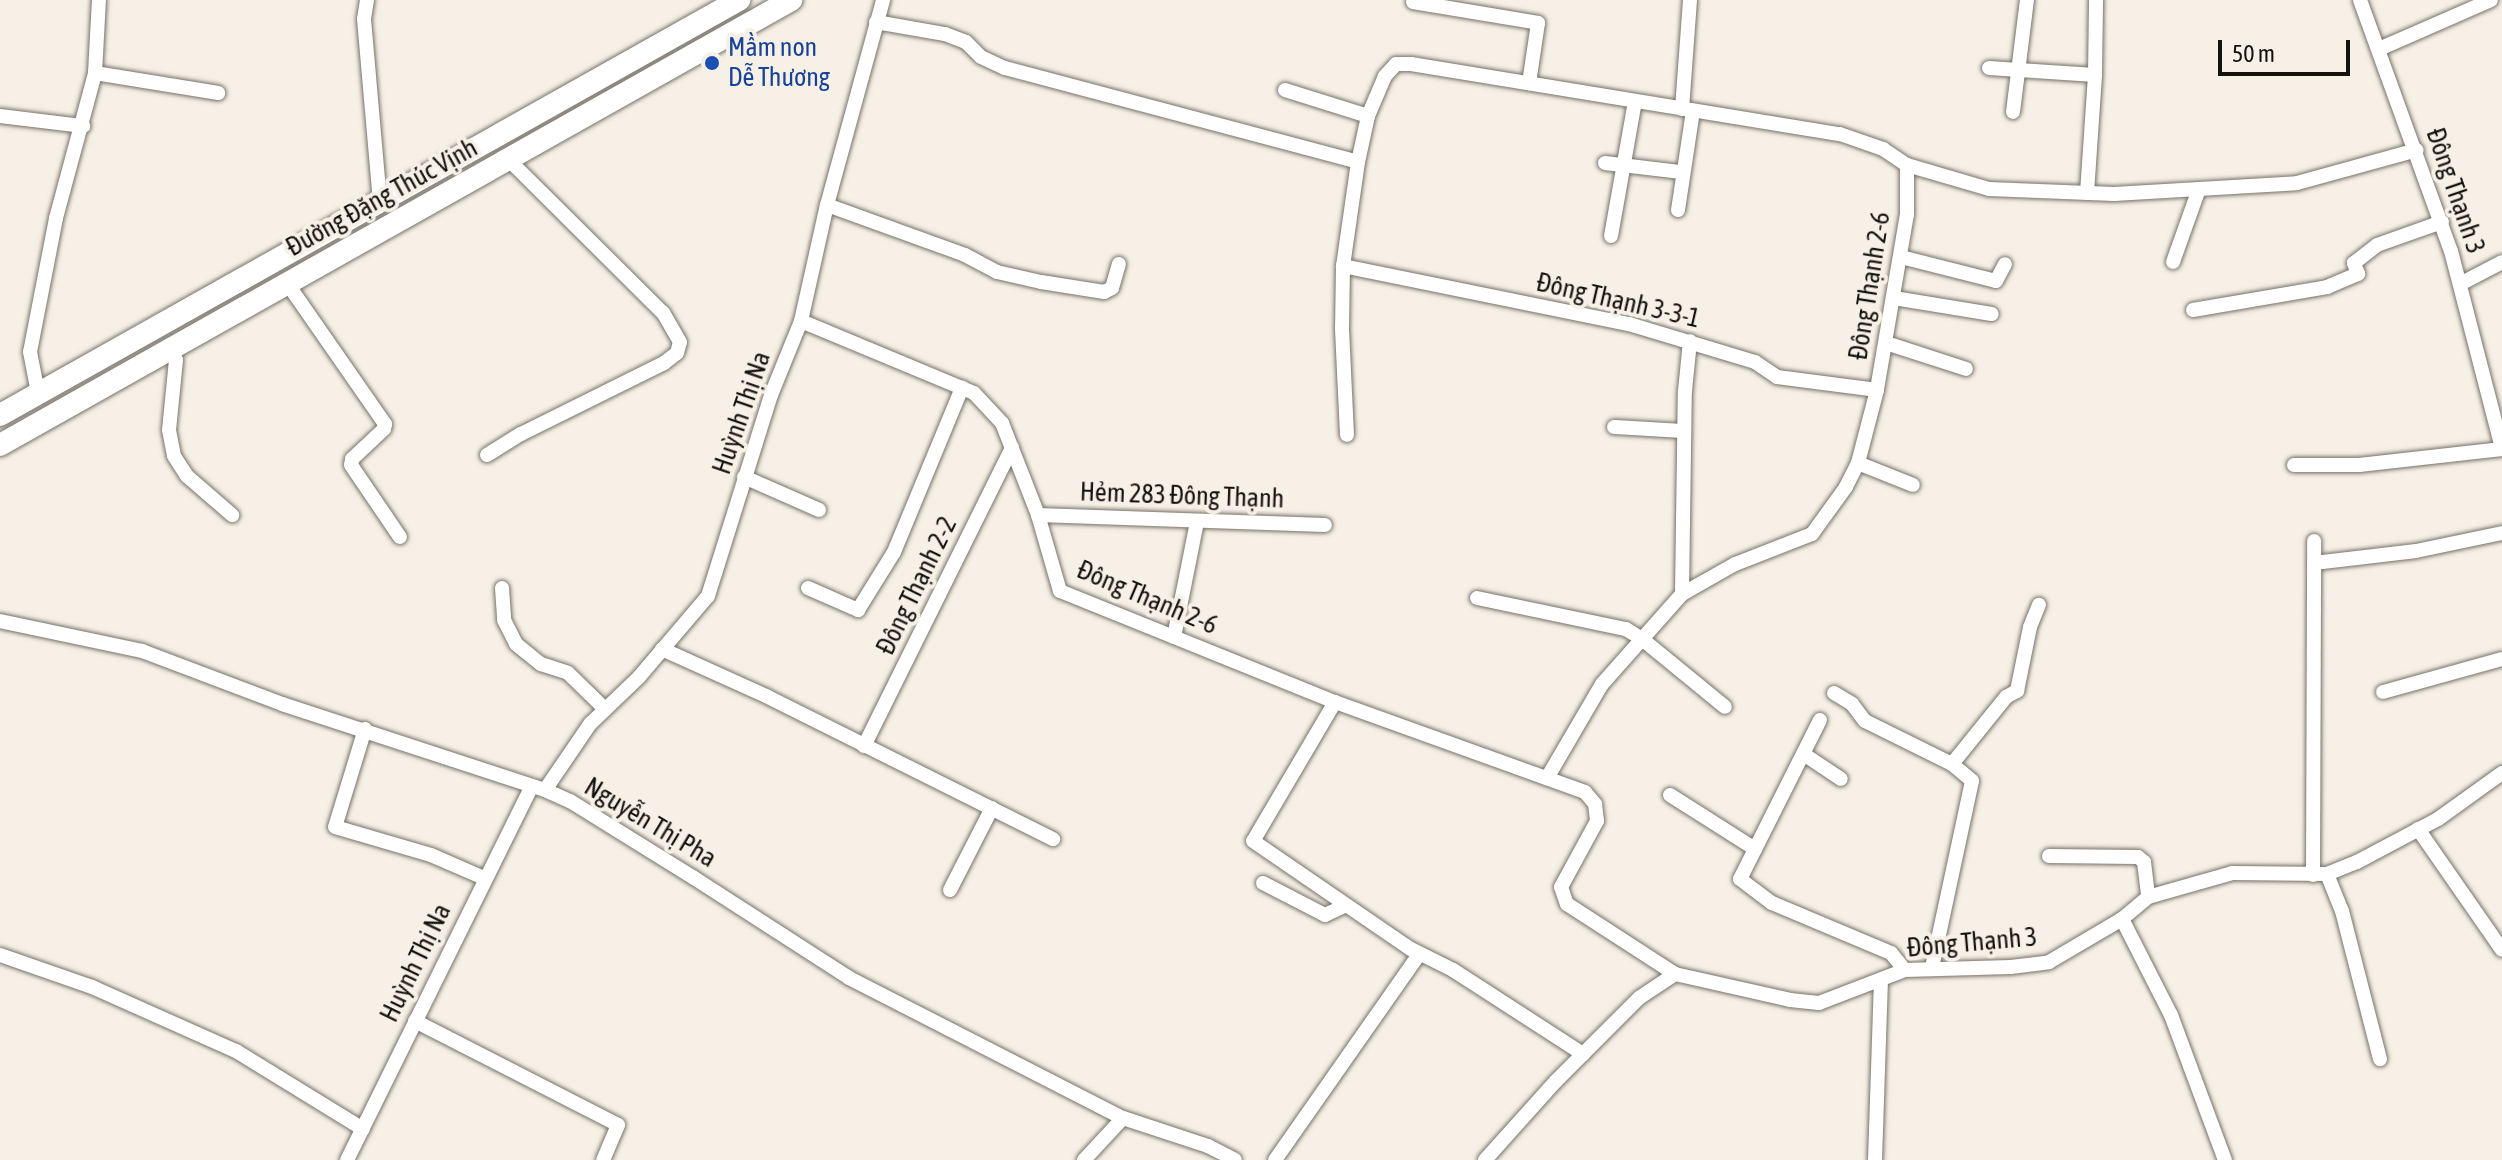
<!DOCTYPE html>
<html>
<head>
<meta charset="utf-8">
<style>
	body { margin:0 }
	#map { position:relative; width:2502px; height:1160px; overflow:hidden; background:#f6f0e6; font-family:"Asap Condensed",sans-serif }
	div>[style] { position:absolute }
	.roads { filter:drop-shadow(0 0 2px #777169) drop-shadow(0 0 2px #777169) }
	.minor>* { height:14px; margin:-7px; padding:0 7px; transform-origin:7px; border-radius:7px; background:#fff }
	.primary>* { height:22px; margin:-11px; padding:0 11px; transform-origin:11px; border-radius:11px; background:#fff }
	.dots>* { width:22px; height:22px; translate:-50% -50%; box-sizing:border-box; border:4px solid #f6f0e6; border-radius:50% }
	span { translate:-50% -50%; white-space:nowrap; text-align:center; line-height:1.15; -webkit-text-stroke:8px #f6f0e6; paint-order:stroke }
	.transit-label { font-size:26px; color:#164399 }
	.left { translate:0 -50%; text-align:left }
	.street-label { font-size:26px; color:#14120f }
	.scale { position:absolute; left:2218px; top:40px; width:132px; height:36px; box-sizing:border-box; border:4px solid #14120f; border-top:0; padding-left:10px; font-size:24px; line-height:28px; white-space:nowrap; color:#14120f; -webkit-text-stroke:6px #f6f0e6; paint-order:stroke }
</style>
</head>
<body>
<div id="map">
	<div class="roads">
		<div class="minor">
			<i style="left:367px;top:0;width:19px;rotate:99deg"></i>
			<i style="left:364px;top:19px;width:183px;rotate:85deg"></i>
			<i style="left:2360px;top:0;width:267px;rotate:70.1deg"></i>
			<i style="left:2451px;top:251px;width:203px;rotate:75.5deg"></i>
			<i style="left:1413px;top:2px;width:127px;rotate:9.5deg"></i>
			<i style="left:1538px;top:23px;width:61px;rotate:98.5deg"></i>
			<i style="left:876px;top:22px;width:70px;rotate:9.9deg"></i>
			<i style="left:945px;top:34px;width:22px;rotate:21deg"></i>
			<i style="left:966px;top:42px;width:21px;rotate:45deg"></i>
			<i style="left:981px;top:57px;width:26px;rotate:25deg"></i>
			<i style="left:1005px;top:68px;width:365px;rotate:14.9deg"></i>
			<i style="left:1358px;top:162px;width:105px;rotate:98.2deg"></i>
			<i style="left:1343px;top:266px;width:63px;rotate:90.9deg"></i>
			<i style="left:1342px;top:329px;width:106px;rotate:87.3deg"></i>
			<i style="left:2379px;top:49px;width:122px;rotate:-23.6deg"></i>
			<i style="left:1989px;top:68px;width:106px;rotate:3.8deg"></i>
			<i style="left:95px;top:73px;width:125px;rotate:9.2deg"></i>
			<i style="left:1285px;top:90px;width:87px;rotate:17.4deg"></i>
			<i style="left:1682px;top:109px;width:109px;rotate:-85.8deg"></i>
			<i style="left:2013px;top:112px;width:113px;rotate:-82.9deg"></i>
			<i style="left:0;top:116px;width:84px;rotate:6.9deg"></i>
			<i style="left:1358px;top:162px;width:47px;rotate:-77.7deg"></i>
			<i style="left:1368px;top:116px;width:43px;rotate:-67deg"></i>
			<i style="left:1385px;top:76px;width:16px;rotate:-47deg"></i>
			<i style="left:1396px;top:64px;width:15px"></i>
			<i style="left:1411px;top:64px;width:435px;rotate:9.3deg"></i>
			<i style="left:1840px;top:134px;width:46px;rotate:19.2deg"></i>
			<i style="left:1883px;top:149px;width:29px;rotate:34deg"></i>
			<i style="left:1907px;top:165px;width:49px;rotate:90deg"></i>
			<i style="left:1907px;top:214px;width:179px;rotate:99.7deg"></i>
			<i style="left:1877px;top:390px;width:75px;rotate:104.6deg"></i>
			<i style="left:1858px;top:463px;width:27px;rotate:117deg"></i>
			<i style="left:1846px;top:487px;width:58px;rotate:125.9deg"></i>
			<i style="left:1812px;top:534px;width:83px;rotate:158.7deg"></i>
			<i style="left:1735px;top:564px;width:61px;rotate:150.5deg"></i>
			<i style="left:1682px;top:594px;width:120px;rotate:131.6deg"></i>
			<i style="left:1602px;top:684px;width:109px;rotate:120.3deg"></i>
			<i style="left:1605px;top:163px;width:77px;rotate:6.8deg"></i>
			<i style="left:1907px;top:165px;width:85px;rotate:16.3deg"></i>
			<i style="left:1989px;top:189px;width:125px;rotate:2.3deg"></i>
			<i style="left:2114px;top:194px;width:183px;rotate:-3.4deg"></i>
			<i style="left:2297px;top:183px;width:124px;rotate:-15.4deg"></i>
			<i style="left:2087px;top:193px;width:118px;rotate:-86.1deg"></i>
			<i style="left:2095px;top:75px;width:75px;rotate:-89.2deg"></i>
			<i style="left:827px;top:205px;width:147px;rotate:19.9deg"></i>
			<i style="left:965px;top:255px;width:36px;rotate:28deg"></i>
			<i style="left:997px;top:272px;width:45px;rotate:12.8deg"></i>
			<i style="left:1041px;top:282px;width:64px;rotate:9deg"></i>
			<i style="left:1104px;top:292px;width:9px;rotate:-27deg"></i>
			<i style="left:1112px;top:288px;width:25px;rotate:-74deg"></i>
			<i style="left:1678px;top:210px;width:100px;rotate:-81.4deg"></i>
			<i style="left:1611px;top:236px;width:137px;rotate:-79.9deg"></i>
			<i style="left:1901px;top:257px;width:98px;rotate:14.2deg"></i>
			<i style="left:1996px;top:281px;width:19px;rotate:-62deg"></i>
			<i style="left:2173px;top:262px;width:77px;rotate:-70.4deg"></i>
			<i style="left:1343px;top:266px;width:292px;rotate:11.5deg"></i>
			<i style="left:1629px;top:324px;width:132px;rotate:16.8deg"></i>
			<i style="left:1755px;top:362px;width:27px;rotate:34deg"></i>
			<i style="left:1777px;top:377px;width:101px;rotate:7.4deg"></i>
			<i style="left:287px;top:283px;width:172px;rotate:55.2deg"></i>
			<i style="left:385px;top:424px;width:5px;rotate:101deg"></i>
			<i style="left:384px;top:429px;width:44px;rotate:136.8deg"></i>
			<i style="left:352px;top:459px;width:6px;rotate:99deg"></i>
			<i style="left:351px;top:465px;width:87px;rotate:55.8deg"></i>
			<i style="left:2460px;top:284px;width:47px;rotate:-27.6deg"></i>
			<i style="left:1894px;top:298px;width:99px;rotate:9.3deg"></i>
			<i style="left:2193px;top:310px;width:136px;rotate:-9.7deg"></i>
			<i style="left:2327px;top:287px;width:34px;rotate:-23deg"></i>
			<i style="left:2358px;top:274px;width:12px;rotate:-110deg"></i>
			<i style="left:2354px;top:263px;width:29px;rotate:-38deg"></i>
			<i style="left:2377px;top:245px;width:69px;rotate:-19.5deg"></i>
			<i style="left:801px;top:321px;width:187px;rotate:22.6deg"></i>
			<i style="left:974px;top:393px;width:41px;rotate:47deg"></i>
			<i style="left:1002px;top:423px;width:99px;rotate:68.6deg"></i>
			<i style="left:1038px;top:515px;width:79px;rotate:73.9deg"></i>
			<i style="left:1060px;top:591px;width:297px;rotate:22deg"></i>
			<i style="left:1335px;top:702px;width:266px;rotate:19.8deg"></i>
			<i style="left:1585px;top:792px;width:16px;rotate:50deg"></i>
			<i style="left:1595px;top:804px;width:17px;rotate:83deg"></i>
			<i style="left:1597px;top:821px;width:75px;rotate:118.6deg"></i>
			<i style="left:1561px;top:887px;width:18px;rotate:71deg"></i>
			<i style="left:1567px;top:904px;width:129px;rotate:32.9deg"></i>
			<i style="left:1886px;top:343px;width:84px;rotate:18deg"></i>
			<i style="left:169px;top:350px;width:12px;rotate:55deg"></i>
			<i style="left:176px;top:360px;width:70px;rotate:95.7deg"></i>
			<i style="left:169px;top:430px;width:26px;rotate:79deg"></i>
			<i style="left:174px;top:456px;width:24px;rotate:57deg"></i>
			<i style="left:187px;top:476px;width:60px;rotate:40.9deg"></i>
			<i style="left:38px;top:393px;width:42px;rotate:-101deg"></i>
			<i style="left:30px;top:352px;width:136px;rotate:-79deg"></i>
			<i style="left:56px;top:218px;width:150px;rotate:-74.9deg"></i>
			<i style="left:95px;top:73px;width:73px;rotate:-86.9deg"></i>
			<i style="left:1614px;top:427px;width:70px;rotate:3.3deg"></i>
			<i style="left:487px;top:455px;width:40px;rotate:-32deg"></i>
			<i style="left:521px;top:434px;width:160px;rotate:-26.4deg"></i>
			<i style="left:664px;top:363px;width:16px;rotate:-38deg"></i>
			<i style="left:677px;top:353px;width:11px;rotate:-75deg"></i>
			<i style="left:680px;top:342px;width:34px;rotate:-120deg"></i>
			<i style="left:663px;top:313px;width:218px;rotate:-135.2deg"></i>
			<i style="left:1858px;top:463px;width:59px;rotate:21.8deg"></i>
			<i style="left:2294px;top:465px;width:65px"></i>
			<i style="left:2359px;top:465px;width:144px;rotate:-6.4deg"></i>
			<i style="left:744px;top:477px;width:82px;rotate:23.7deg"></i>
			<i style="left:1038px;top:515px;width:287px;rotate:2deg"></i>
			<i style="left:2314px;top:563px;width:103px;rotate:-6.7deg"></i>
			<i style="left:2416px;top:551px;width:88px;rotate:-11.8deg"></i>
			<i style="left:502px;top:588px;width:32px;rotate:86deg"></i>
			<i style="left:504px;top:620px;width:27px;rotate:63deg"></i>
			<i style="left:516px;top:644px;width:32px;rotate:39deg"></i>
			<i style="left:541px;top:664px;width:28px;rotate:18deg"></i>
			<i style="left:568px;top:673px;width:52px;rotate:44.2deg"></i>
			<i style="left:808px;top:588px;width:55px;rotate:23.7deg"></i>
			<i style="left:858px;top:610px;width:68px;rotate:-58.2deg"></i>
			<i style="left:894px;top:552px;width:178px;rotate:-67.5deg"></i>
			<i style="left:1682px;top:594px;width:203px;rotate:-89.2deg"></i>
			<i style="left:1685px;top:391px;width:50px;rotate:-84.3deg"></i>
			<i style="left:1477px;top:598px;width:152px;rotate:11.8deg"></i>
			<i style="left:1626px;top:629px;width:19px;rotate:32deg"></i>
			<i style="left:1642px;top:639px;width:107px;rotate:39.3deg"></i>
			<i style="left:0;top:621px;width:145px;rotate:11.9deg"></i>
			<i style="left:142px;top:651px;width:150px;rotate:20.7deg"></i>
			<i style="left:282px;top:704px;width:277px;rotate:18.1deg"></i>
			<i style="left:545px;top:790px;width:27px;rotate:24deg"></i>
			<i style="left:570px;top:801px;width:146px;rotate:31.8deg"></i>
			<i style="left:694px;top:878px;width:184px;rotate:32.8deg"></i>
			<i style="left:849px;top:978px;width:308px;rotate:27.1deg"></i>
			<i style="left:1123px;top:1118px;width:89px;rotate:18.2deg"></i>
			<i style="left:1208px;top:1146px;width:30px;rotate:27deg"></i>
			<i style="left:1174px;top:637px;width:117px;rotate:-78.7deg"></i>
			<i style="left:662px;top:649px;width:114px;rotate:24.3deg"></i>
			<i style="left:766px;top:696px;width:321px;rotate:26.5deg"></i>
			<i style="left:2383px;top:692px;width:123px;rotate:-15.5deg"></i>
			<i style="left:1834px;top:693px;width:21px;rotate:31deg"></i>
			<i style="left:1852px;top:704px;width:21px;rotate:53deg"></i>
			<i style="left:1865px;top:721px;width:97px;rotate:26.3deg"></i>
			<i style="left:1952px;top:764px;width:26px;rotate:40deg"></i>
			<i style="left:1972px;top:781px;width:191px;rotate:102.1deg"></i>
			<i style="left:1335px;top:702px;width:161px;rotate:120.5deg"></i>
			<i style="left:1253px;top:841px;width:191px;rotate:34.4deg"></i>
			<i style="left:1411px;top:949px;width:47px;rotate:26.6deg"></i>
			<i style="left:1453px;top:970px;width:155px;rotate:32.9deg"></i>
			<i style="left:1820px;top:720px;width:178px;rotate:116.7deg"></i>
			<i style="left:1740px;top:879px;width:40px;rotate:37deg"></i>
			<i style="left:1772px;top:903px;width:129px;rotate:22.8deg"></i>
			<i style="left:1891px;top:953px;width:22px;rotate:51deg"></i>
			<i style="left:365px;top:729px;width:102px;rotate:107deg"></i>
			<i style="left:335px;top:827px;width:100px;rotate:16.3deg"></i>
			<i style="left:431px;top:855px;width:58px;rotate:23.5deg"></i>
			<i style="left:864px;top:746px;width:333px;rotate:-63.6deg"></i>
			<i style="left:1805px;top:755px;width:43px;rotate:33.7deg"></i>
			<i style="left:1952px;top:764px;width:86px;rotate:-51.1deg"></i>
			<i style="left:2006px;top:697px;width:13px;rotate:-29deg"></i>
			<i style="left:2017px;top:691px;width:65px;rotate:-78.5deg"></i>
			<i style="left:2030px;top:627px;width:24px;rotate:-68deg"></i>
			<i style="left:545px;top:790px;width:80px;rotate:-55.7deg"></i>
			<i style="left:590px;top:724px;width:68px;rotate:-43.8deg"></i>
			<i style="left:639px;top:677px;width:106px;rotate:-49.6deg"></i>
			<i style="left:708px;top:596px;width:211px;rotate:-72.6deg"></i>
			<i style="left:771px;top:395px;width:80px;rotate:-67.9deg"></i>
			<i style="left:801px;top:321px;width:119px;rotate:-77.4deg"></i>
			<i style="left:827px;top:205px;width:213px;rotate:-74.7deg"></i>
			<i style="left:1670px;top:795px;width:101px;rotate:32.4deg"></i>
			<i style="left:2418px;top:829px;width:147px;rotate:55.2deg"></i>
			<i style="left:2049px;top:856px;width:89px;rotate:0.6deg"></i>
			<i style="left:2138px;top:857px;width:8px;rotate:40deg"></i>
			<i style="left:2144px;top:862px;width:35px;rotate:83deg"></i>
			<i style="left:2327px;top:874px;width:40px;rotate:68deg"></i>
			<i style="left:2342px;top:911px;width:153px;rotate:75.6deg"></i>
			<i style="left:2313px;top:875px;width:334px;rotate:-89.8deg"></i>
			<i style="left:1263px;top:883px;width:70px;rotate:27.3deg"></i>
			<i style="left:1325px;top:915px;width:23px;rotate:-25deg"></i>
			<i style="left:950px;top:890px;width:92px;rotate:-62.9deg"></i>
			<i style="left:2122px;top:919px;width:108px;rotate:63deg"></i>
			<i style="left:2171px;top:1015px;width:155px;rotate:69.6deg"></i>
			<i style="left:0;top:955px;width:97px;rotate:19.2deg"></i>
			<i style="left:92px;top:987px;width:158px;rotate:24deg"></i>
			<i style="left:236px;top:1051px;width:149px;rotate:31.6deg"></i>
			<i style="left:415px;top:1021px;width:228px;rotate:27.1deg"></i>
			<i style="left:618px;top:1125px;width:38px;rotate:113deg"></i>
			<i style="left:347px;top:1160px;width:416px;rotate:-63.7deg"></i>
			<i style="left:1084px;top:1160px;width:57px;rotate:-47.1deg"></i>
			<i style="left:1275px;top:1160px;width:251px;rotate:-55deg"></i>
			<i style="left:1485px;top:1160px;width:105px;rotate:-48.1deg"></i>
			<i style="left:1555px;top:1082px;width:119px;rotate:-45deg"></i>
			<i style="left:1639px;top:998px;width:43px;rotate:-33.7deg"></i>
			<i style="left:1675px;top:974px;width:118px;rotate:12.7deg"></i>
			<i style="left:1790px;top:1000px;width:29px;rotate:6deg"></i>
			<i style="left:1819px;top:1003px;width:92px;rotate:-21deg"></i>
			<i style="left:1905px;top:970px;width:106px;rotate:-1.6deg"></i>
			<i style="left:2011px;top:967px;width:38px;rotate:-7deg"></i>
			<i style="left:2049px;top:962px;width:85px;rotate:-30.5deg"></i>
			<i style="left:2122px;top:919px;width:34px;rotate:-40deg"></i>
			<i style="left:2148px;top:897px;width:87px;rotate:-15.9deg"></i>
			<i style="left:2232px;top:873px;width:95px;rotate:0.6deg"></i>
			<i style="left:2327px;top:874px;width:32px;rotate:-22deg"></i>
			<i style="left:2357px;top:862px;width:92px;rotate:-28deg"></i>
			<i style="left:2438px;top:819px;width:79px;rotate:-35.7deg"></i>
			<i style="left:1875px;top:1160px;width:180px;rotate:-88.1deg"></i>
		</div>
		<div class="primary">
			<i style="left:0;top:415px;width:848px;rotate:-29.32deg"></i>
			<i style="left:0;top:445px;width:908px;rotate:-29.36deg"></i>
		</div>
	</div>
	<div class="dots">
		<i style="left:712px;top:63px;background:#1a4fb4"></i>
	</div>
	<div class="transit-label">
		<span class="left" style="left:728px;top:63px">Mầm non<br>Dễ Thương</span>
	</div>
	<div class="street-label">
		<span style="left:2455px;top:191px;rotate:71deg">Đông Thạnh 3</span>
		<span style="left:382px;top:198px;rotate:-29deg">Đường Đặng Thúc Vịnh</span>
		<span style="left:1870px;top:286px;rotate:-81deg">Đông Thạnh 2-6</span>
		<span style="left:1618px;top:301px;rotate:13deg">Đông Thạnh 3-3-1</span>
		<span style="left:742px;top:413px;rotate:-71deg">Huỳnh Thị Na</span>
		<span style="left:1182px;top:496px;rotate:2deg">Hẻm 283 Đông Thạnh</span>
		<span style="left:917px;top:586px;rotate:-64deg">Đông Thạnh 2-2</span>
		<span style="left:1147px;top:598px;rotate:23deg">Đông Thạnh 2-6</span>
		<span style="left:650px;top:823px;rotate:31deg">Nguyễn Thị Pha</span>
		<span style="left:1972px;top:943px;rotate:-5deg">Đông Thạnh 3</span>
		<span style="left:416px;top:963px;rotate:-64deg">Huỳnh Thị Na</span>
	</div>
	<div class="scale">50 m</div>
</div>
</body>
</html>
